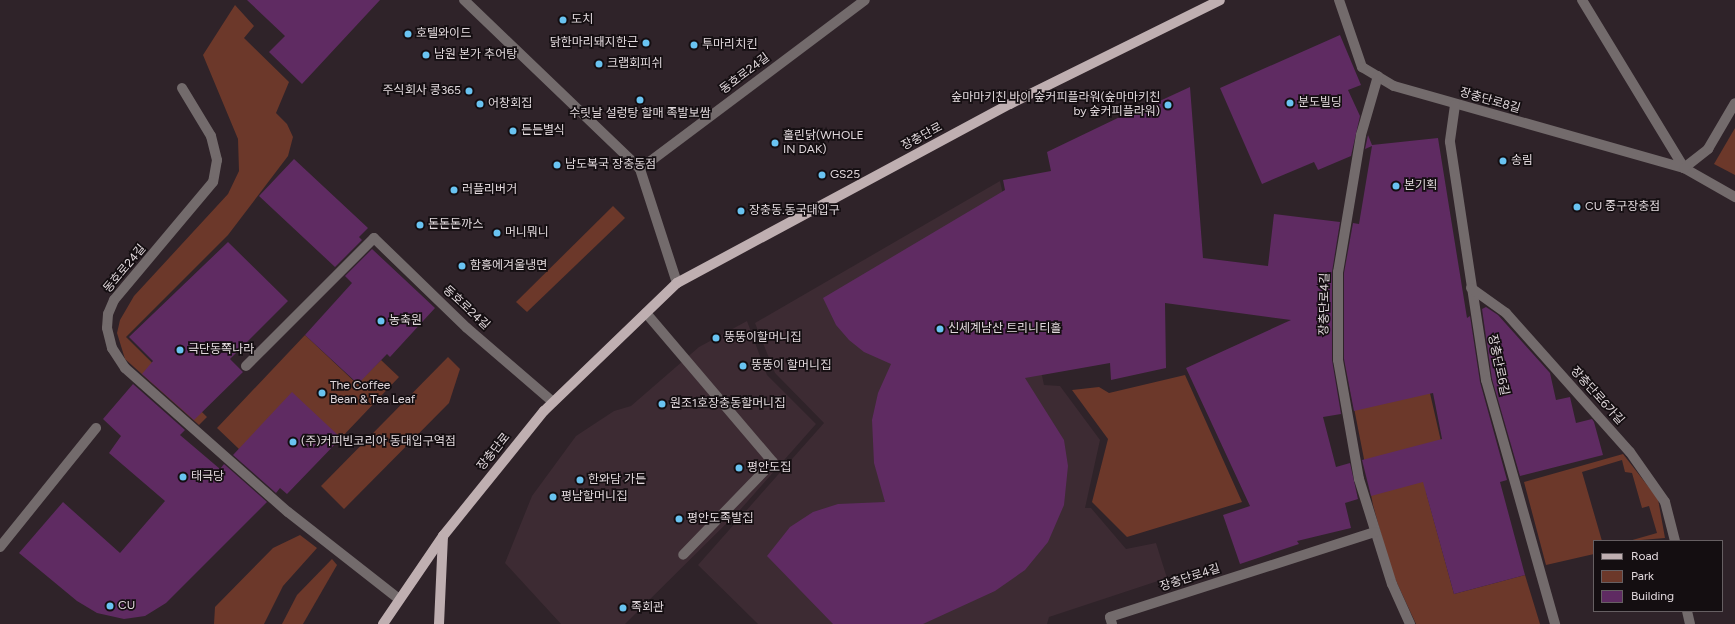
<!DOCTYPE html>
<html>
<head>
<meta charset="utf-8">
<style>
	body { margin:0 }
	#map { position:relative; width:1735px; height:624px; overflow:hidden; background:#2f2329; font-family:Figtree,"Noto Sans KR",sans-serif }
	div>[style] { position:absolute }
	.built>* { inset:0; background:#3d2b33 }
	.green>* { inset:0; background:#6c382a }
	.building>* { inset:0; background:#5f2b62 }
	.minor>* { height:10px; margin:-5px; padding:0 5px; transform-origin:5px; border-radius:5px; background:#736b6c }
	.major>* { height:10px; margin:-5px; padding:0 5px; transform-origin:5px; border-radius:5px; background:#bfafb1 }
	.dots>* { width:11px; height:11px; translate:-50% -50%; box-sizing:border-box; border:2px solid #140e11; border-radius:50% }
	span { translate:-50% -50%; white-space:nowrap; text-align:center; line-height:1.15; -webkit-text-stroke:3.5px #140e11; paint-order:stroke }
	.poi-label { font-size:12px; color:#e1d8dc }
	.left { translate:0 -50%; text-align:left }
	.right { translate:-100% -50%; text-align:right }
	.street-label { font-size:12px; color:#e1d8dc }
	.legend { position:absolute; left:1593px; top:540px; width:130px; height:72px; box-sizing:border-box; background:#140e11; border:1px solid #665f62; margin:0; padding:5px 7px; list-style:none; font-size:12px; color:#e1d8dc }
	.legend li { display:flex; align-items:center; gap:8px; height:20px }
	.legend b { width:20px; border:1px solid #665f62 }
</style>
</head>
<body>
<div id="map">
	<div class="built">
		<i style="clip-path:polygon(1000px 181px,1044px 385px,1060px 386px,1100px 440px,1085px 508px,1091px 508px,1126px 549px,1156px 543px,1167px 578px,1049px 617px,1047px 624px,758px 624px,698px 565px,824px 423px,775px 373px,755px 323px)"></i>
		<i style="clip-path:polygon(747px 321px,767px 375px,816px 424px,740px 510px,625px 624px,561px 624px,505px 563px,532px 496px,576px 436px,614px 411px,631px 406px,699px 347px)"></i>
	</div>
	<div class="green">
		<i style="clip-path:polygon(235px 5px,254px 26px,244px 38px,289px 82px,276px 113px,287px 124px,293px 137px,288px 156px,228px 235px,126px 337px,207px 417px,199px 425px,125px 359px,117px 333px,120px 320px,134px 296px,228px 194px,239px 171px,238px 139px,203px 55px)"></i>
		<i style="clip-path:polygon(1735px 128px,1735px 175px,1714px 164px)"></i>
		<i style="clip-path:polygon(613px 206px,625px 218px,527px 312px,516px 302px)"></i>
		<i style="clip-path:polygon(1413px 319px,1451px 485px,1426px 492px,1454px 594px,1525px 575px,1540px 624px,1416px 624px,1391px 570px,1373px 505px,1345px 362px)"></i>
		<i style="clip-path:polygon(305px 335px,357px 384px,381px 360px,399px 377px,341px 438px,239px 449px,217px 428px)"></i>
		<i style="clip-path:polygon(448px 357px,460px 369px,449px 403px,344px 509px,321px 486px)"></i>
		<i style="clip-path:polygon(1185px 375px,1242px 502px,1127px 537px,1092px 502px,1108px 439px,1072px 390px,1099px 387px,1109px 393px)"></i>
		<i style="clip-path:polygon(1623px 454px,1658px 499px,1665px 538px,1629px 541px,1657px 533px,1649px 506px,1642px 508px,1632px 473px,1625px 472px,1622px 460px,1582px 472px,1602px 541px,1594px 541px,1594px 554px,1546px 565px,1524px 482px)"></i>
		<i style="clip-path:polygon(300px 535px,317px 548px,283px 586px,264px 624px,214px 624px,215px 607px,273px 548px)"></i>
		<i style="clip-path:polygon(332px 559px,337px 565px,303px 624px,282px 624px,297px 595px)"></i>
	</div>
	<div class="building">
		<i style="clip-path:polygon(247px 0,380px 0,302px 84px,269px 52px,285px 36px)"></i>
		<i style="clip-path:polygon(1340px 35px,1361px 85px,1348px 90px,1360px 116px,1351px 156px,1318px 170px,1314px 162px,1262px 184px,1220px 88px)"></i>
		<i style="clip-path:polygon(1190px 87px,1203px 258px,1268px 266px,1274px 214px,1340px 222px,1332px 272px,1332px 360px,1341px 414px,1323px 417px,1336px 467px,1350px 463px,1358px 499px,1345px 503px,1351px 528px,1297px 541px,1299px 544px,1240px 564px,1223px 515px,1250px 506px,1186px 368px,1291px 320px,1165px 303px,1166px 368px,1111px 380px,1110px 363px,1025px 378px,1064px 440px,1068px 466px,1064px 505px,1048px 542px,1025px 570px,995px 591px,923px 624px,833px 624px,767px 556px,790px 527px,813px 512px,838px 504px,885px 502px,874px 463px,872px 420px,878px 393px,891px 364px,864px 352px,849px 340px,836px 325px,823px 298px,1005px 190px,1003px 180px,1051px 171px,1047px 152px,1151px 102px,1151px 105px)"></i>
		<i style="clip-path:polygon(1368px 135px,1372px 145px,1438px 138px,1467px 318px,1470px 316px,1480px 382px,1507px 480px,1500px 482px,1525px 575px,1454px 594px,1423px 482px,1371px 496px,1362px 460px,1442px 439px,1433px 393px,1354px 411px,1344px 359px,1344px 273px,1353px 223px,1359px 224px,1372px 146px,1365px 149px)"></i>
		<i style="clip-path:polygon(294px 159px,368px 228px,359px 237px,362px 240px,335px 267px,259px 196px)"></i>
		<i style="clip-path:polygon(228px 242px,288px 301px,230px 359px,243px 372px,194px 420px,142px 374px,153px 361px,129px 337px)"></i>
		<i style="clip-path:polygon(372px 249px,435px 308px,390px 357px,387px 354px,358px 384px,305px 335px,352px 283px,345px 276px)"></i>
		<i style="clip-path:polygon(1486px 307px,1498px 315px,1550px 373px,1556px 400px,1570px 397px,1576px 423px,1592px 419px,1594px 422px,1603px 455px,1520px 476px,1492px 379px,1482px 309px)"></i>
		<i style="clip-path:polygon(133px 384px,185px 430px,180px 435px,220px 469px,224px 464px,267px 502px,166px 603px,145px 616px,124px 619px,97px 613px,77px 601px,19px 553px,63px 502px,120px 553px,165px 501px,109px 453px,121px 436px,103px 419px)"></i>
		<i style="clip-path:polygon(292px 392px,341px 438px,287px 494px,280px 488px,276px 493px,233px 455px)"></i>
	</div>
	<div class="minor">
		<i style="left:464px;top:0;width:244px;rotate:43.8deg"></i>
		<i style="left:640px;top:169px;width:120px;rotate:72deg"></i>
		<i style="left:1339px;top:0;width:71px;rotate:71.1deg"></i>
		<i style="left:1362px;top:67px;width:37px;rotate:31deg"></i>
		<i style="left:1394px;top:86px;width:301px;rotate:15.8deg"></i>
		<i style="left:1684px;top:168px;width:59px;rotate:29.6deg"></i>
		<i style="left:1582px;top:0;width:197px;rotate:58.7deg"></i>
		<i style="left:1378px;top:76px;width:61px;rotate:106.1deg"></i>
		<i style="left:1361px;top:135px;width:139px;rotate:99.5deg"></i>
		<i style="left:1338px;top:272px;width:88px;rotate:90deg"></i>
		<i style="left:1338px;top:360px;width:121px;rotate:80deg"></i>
		<i style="left:1359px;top:479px;width:110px;rotate:72.6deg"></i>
		<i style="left:1392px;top:584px;width:44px;rotate:65.8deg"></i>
		<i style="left:182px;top:88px;width:56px;rotate:58.9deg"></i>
		<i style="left:211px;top:136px;width:25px;rotate:76deg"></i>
		<i style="left:217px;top:160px;width:22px;rotate:100deg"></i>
		<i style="left:213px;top:182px;width:154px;rotate:130deg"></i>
		<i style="left:114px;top:300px;width:15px;rotate:113deg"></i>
		<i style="left:108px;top:314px;width:14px;rotate:94deg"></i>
		<i style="left:107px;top:328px;width:21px;rotate:76deg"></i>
		<i style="left:112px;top:348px;width:24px;rotate:57deg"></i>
		<i style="left:125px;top:368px;width:217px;rotate:41.5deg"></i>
		<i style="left:288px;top:512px;width:141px;rotate:38.1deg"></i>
		<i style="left:1455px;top:105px;width:37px;rotate:98deg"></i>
		<i style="left:1450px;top:142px;width:241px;rotate:81.4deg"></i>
		<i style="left:1486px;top:380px;width:254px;rotate:74.2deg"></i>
		<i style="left:1684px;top:168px;width:31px;rotate:-38deg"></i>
		<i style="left:1708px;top:149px;width:53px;rotate:-59.6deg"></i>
		<i style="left:640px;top:169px;width:281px;rotate:-36.9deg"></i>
		<i style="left:1471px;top:288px;width:43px;rotate:35.5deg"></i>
		<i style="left:1506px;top:313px;width:186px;rotate:48.3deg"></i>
		<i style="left:1630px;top:452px;width:61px;rotate:55deg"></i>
		<i style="left:1665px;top:502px;width:40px;rotate:75.6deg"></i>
		<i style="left:646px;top:313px;width:196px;rotate:49.6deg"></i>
		<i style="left:773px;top:462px;width:129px;rotate:134.1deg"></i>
		<i style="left:246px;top:366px;width:181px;rotate:-45deg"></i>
		<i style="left:374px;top:238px;width:129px;rotate:44.1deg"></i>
		<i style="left:467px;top:328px;width:113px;rotate:40.7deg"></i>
		<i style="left:0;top:547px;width:153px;rotate:-51.1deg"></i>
		<i style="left:1687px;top:611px;width:13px;rotate:77deg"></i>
		<i style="left:1112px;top:624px;width:7px;rotate:-106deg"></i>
		<i style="left:1110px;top:617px;width:278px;rotate:-17.8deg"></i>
	</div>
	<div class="major">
		<i style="left:383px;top:624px;width:107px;rotate:-55.7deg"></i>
		<i style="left:443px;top:536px;width:161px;rotate:-51.1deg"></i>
		<i style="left:544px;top:411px;width:185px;rotate:-43.9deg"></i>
		<i style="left:677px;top:283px;width:378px;rotate:-28.3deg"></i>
		<i style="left:1010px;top:104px;width:234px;rotate:-26.3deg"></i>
		<i style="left:439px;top:624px;width:88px;rotate:-87.4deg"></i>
	</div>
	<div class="dots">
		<i style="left:563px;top:20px;background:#69c3f1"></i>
		<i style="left:408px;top:34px;background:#69c3f1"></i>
		<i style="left:646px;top:43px;background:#69c3f1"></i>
		<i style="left:694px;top:45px;background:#69c3f1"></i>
		<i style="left:426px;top:55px;background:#69c3f1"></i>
		<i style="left:599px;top:64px;background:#69c3f1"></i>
		<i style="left:469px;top:91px;background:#69c3f1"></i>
		<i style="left:640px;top:100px;background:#69c3f1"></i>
		<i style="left:1290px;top:103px;background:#69c3f1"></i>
		<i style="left:480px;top:104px;background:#69c3f1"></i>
		<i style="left:1168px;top:105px;background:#69c3f1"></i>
		<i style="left:513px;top:131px;background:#69c3f1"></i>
		<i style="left:775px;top:143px;background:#69c3f1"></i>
		<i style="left:1503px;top:161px;background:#69c3f1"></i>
		<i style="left:557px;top:165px;background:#69c3f1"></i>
		<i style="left:822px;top:175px;background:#69c3f1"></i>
		<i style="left:1396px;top:186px;background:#69c3f1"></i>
		<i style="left:454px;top:190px;background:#69c3f1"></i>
		<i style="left:1577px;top:207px;background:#69c3f1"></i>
		<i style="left:741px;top:211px;background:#69c3f1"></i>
		<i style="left:420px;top:225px;background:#69c3f1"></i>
		<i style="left:497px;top:233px;background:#69c3f1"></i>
		<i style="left:462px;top:266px;background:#69c3f1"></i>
		<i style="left:381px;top:321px;background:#69c3f1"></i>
		<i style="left:940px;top:329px;background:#69c3f1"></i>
		<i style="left:716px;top:338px;background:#69c3f1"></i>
		<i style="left:180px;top:350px;background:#69c3f1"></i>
		<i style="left:743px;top:366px;background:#69c3f1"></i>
		<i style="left:322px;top:393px;background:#69c3f1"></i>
		<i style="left:662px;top:404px;background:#69c3f1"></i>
		<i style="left:293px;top:442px;background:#69c3f1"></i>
		<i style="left:739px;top:468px;background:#69c3f1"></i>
		<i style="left:183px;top:477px;background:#69c3f1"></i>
		<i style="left:580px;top:480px;background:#69c3f1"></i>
		<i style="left:553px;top:497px;background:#69c3f1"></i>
		<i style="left:679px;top:519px;background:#69c3f1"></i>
		<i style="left:110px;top:606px;background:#69c3f1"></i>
		<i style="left:623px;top:608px;background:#69c3f1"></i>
	</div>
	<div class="poi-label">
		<span class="left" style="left:571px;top:20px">도치</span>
		<span class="left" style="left:416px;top:34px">호텔와이드</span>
		<span class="right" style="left:638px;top:43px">닭한마리돼지한근</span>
		<span class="left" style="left:702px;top:45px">투마리치킨</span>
		<span class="left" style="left:434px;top:55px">남원 본가 추어탕</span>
		<span class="left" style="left:607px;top:64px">크랩회피쉬</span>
		<span class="right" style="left:461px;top:91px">주식회사 콩365</span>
		<span class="right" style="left:1160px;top:105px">숲마마키친 바이 숲커피플라워(숲마마키친<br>by 숲커피플라워)</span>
		<span class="left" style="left:1298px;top:103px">분도빌딩</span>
		<span class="left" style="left:488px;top:104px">어창회집</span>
		<span style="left:640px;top:114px">수릿날 설렁탕 할매 족발보쌈</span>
		<span class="left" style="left:521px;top:131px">든든별식</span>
		<span class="left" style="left:783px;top:143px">홀린닭(WHOLE<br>IN DAK)</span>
		<span class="left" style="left:1511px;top:161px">송림</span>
		<span class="left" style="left:565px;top:165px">남도복국 장충동점</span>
		<span class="left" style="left:830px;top:175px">GS25</span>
		<span class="left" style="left:1404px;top:186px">본기획</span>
		<span class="left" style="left:462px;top:190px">러플리버거</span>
		<span class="left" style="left:1585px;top:207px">CU 중구장충점</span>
		<span class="left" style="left:749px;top:211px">장충동.동국대입구</span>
		<span class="left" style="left:428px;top:225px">돈돈돈까스</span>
		<span class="left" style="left:505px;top:233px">머니뭐니</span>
		<span class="left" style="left:470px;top:266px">함흥에겨울냉면</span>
		<span class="left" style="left:389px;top:321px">농축원</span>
		<span class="left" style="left:948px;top:329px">신세계남산 트리니티홀</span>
		<span class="left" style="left:724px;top:338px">뚱뚱이할머니집</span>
		<span class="left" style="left:188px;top:350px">극단동쪽나라</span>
		<span class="left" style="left:751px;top:366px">뚱뚱이 할머니집</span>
		<span class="left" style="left:330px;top:393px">The Coffee<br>Bean &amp; Tea Leaf</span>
		<span class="left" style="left:670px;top:404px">원조1호장충동할머니집</span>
		<span class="left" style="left:301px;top:442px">(주)커피빈코리아 동대입구역점</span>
		<span class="left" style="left:747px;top:468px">평안도집</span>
		<span class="left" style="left:191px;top:477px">태극당</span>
		<span class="left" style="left:588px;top:480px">한와담 가든</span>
		<span class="left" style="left:561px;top:497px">평남할머니집</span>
		<span class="left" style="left:687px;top:519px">평안도족발집</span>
		<span class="left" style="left:118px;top:606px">CU</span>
		<span class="left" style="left:631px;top:608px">족회관</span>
	</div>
	<div class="street-label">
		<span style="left:745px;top:74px;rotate:-37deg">동호로24길</span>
		<span style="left:1490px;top:101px;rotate:16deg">장충단로8길</span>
		<span style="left:922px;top:137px;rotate:-28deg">장충단로</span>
		<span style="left:125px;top:269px;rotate:-50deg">동호로24길</span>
		<span style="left:1325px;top:304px;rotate:-89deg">장충단로4길</span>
		<span style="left:466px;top:308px;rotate:43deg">동호로24길</span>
		<span style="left:1498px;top:365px;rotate:78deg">장충단로6길</span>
		<span style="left:1597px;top:396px;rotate:48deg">장충단로6가길</span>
		<span style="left:494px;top:452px;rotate:-51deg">장충단로</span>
		<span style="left:1190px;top:578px;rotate:-18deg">장충단로4길</span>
	</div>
	<ul class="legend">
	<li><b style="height:5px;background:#bfafb1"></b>Road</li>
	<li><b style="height:11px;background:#6c382a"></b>Park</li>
	<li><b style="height:11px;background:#5f2b62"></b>Building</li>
	</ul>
</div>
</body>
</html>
